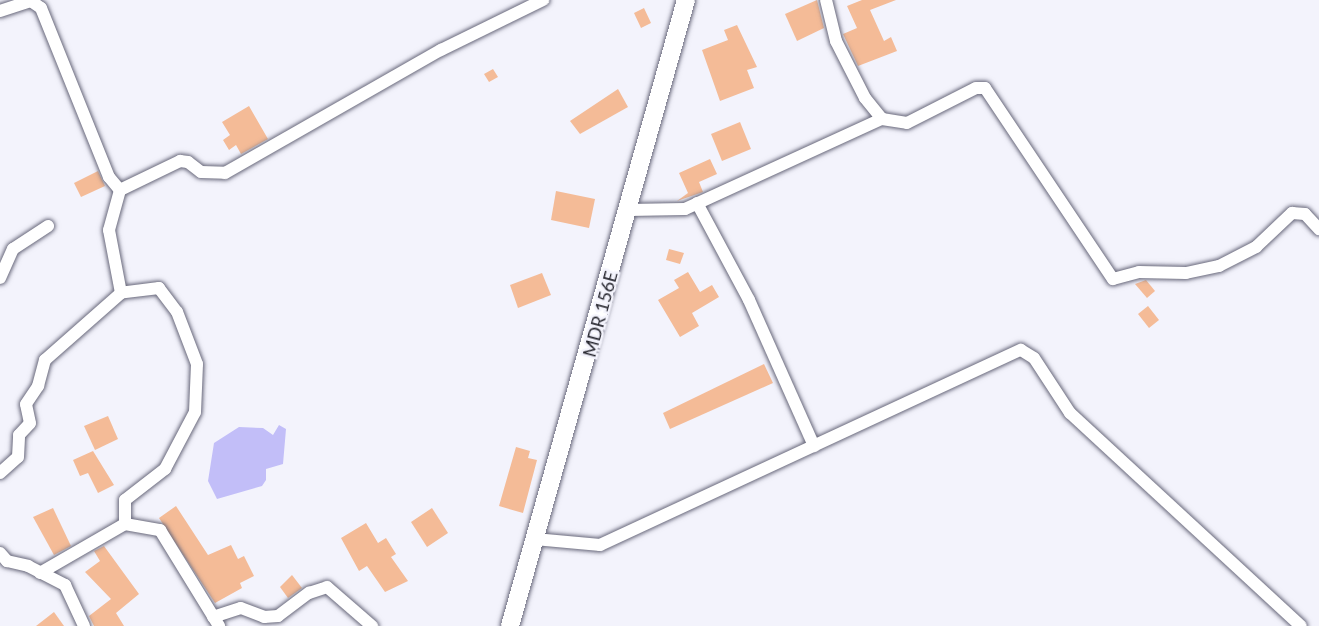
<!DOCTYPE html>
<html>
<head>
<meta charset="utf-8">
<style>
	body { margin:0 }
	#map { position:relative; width:1319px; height:626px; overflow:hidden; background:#f3f3fc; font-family:Lato,sans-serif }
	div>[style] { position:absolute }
	.water>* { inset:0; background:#c2bef8 }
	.building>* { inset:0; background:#f4bb97 }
	.roads { filter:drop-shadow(0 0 2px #68687b) drop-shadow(0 0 2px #68687b) }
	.street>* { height:12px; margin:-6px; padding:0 6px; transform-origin:6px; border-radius:6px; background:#fff }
	.secondary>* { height:18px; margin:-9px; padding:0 9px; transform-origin:9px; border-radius:9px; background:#fff }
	span { translate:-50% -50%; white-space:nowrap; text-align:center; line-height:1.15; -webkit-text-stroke:5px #f3f3fc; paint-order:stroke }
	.street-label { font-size:18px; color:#26262e }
</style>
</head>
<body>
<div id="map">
	<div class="water">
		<i style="clip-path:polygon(279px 425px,286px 429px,283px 464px,266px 469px,266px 480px,262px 486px,217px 499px,208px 481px,214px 443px,239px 427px,263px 428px,273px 435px)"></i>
	</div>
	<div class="building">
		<i style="clip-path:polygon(817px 0,824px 28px,797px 41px,785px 14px)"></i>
		<i style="clip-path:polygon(862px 0,896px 0,870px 10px,884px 41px,891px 37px,897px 51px,858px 66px,843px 34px,857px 28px,847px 6px)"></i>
		<i style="clip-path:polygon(644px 8px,651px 23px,641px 28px,634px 13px)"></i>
		<i style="clip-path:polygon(737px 25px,757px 67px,747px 70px,754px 88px,720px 101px,702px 50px,728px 40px,724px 30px)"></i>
		<i style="clip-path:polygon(493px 69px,498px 77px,489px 82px,484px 74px)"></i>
		<i style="clip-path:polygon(618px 89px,628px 107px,580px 134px,570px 121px)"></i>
		<i style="clip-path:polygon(249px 106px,268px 139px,241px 154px,236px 145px,229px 150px,223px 140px,230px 135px,222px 122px)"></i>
		<i style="clip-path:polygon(740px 122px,751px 149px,722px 161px,711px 134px)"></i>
		<i style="clip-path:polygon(710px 159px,717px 174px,699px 182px,703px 192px,677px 201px,688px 193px,679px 173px)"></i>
		<i style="clip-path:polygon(98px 171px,105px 186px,81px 197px,74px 183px)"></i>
		<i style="clip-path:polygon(556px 191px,595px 199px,589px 228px,551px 220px)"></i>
		<i style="clip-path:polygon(669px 249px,684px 253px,680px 264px,666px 260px)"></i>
		<i style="clip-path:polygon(688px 272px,700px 292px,712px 285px,719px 297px,692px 313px,699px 326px,680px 337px,658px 300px,679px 288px,674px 280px)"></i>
		<i style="clip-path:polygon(542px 273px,551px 295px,518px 308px,510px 285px)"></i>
		<i style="clip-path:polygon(1146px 280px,1155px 291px,1147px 298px,1135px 284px)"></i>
		<i style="clip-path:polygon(1148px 306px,1159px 320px,1149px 328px,1138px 314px)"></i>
		<i style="clip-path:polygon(764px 364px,773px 383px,670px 429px,663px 413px)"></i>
		<i style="clip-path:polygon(108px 416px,118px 439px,95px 450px,84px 426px)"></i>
		<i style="clip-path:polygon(516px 447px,530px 451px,528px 458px,537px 460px,523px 513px,499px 506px)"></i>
		<i style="clip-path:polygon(93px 451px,114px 485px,98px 493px,88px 473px,80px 476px,73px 460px)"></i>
		<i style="clip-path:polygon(176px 506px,208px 555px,231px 545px,238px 559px,244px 556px,254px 576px,240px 583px,242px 588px,215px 603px,159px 518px)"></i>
		<i style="clip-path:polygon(53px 508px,71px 546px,54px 555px,33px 517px)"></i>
		<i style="clip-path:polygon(432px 508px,448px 533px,427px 547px,411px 522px)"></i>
		<i style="clip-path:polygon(366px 523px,378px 543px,386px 538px,396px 554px,391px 557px,408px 581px,385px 592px,367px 566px,359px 571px,341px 538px)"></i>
		<i style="clip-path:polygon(104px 546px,139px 594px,116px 613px,124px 626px,94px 626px,89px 616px,111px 599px,85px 572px,100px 561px,94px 551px)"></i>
		<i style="clip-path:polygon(292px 575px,302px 588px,288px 598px,280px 587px)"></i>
		<i style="clip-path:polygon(54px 612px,64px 626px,36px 626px)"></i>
	</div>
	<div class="roads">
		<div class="street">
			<i style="left:0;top:11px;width:33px;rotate:-18deg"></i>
			<i style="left:31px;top:1px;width:12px;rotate:35deg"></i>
			<i style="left:41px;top:8px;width:182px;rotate:68.1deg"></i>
			<i style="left:109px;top:177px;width:17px;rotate:50deg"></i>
			<i style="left:120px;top:190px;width:67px;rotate:-25.8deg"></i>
			<i style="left:180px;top:161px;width:8px;rotate:7deg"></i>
			<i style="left:188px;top:162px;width:16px;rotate:38deg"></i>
			<i style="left:201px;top:172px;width:24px;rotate:2deg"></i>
			<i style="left:225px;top:173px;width:249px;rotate:-29.7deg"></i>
			<i style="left:441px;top:50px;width:114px;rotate:-26.1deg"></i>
			<i style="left:882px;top:119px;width:25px;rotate:9deg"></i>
			<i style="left:907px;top:123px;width:77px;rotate:-26.9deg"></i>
			<i style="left:976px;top:88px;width:9px"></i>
			<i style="left:985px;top:88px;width:230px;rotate:56.2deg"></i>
			<i style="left:1113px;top:279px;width:27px;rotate:-15deg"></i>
			<i style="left:1139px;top:272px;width:47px;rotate:1.2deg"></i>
			<i style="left:1186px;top:273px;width:34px;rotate:-12deg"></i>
			<i style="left:1219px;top:266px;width:42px;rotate:-27.2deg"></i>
			<i style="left:1256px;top:247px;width:50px;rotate:-43.4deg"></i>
			<i style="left:1292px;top:213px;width:13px;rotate:4deg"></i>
			<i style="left:1305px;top:214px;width:21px;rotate:47deg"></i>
			<i style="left:697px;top:203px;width:110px;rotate:61.8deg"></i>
			<i style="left:749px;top:300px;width:160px;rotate:66deg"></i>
			<i style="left:628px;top:210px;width:57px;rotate:-1deg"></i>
			<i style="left:685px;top:209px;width:217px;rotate:-24.6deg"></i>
			<i style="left:882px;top:119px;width:27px;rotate:-129deg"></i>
			<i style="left:865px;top:98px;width:64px;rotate:-117deg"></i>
			<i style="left:836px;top:41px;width:42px;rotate:-103.7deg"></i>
			<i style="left:0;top:278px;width:32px;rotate:-66deg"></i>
			<i style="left:13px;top:249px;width:42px;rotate:-33.3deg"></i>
			<i style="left:0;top:473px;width:24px;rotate:-42deg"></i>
			<i style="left:18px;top:457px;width:22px;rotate:-87deg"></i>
			<i style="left:19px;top:435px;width:16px;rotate:-47deg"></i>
			<i style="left:30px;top:423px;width:19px;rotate:-102deg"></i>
			<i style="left:26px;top:404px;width:22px;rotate:-56deg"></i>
			<i style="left:38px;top:386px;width:27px;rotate:-75deg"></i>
			<i style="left:45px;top:360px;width:101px;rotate:-41.4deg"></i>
			<i style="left:121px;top:293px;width:64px;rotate:-100.8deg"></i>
			<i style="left:109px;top:230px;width:41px;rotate:-74.6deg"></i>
			<i style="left:125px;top:524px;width:36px;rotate:10deg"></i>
			<i style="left:160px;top:530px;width:113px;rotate:58.4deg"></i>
			<i style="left:535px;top:539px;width:65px;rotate:5.3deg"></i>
			<i style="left:600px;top:545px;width:464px;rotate:-24.9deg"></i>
			<i style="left:1021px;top:350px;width:15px;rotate:32deg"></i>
			<i style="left:1034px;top:358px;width:66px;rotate:56.8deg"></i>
			<i style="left:1070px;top:413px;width:314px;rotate:42.7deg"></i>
			<i style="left:0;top:553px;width:11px;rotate:49deg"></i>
			<i style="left:7px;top:561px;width:22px;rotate:13deg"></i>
			<i style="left:28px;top:566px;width:42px;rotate:27.2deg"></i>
			<i style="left:65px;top:585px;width:45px;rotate:65.1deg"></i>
			<i style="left:40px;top:573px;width:98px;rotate:-30deg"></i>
			<i style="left:125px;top:524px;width:24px;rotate:-90deg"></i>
			<i style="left:125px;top:500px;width:51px;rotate:-37.8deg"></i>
			<i style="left:165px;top:469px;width:64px;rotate:-62.2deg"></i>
			<i style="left:195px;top:412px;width:48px;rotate:-87.6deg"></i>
			<i style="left:197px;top:364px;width:56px;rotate:-111deg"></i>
			<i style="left:177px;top:312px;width:30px;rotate:-127deg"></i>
			<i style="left:159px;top:288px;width:38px;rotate:173deg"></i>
			<i style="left:213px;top:617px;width:29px;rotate:-18deg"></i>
			<i style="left:241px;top:608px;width:25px;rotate:21deg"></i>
			<i style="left:264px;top:617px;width:14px;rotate:-4deg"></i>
			<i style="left:278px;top:616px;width:39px;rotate:-37deg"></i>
			<i style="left:309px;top:593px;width:19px;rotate:-18deg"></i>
			<i style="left:327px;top:587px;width:60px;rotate:40.9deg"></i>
		</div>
		<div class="secondary">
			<i style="left:510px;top:626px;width:650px;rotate:-74.3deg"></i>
		</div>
	</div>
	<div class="street-label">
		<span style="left:600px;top:314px;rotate:-75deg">MDR 156E</span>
	</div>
</div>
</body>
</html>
